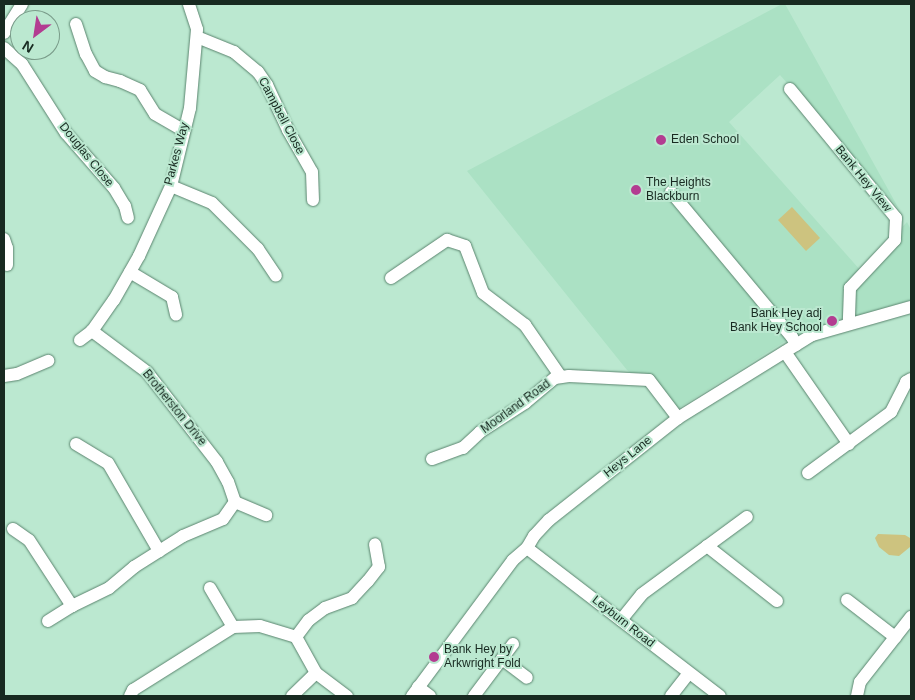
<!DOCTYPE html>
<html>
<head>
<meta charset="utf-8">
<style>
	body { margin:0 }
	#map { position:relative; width:915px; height:700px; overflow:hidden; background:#bbe8d0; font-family:Arial,sans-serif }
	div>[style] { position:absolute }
	.built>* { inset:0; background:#abe1c4 }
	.green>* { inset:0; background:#cdc37f }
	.roads { filter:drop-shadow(0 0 1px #5a846e) drop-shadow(0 0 1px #5a846e) }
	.minor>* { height:12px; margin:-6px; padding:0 6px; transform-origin:6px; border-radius:6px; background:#fff }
	.dots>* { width:14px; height:14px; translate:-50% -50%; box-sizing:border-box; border:2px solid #bbe8d0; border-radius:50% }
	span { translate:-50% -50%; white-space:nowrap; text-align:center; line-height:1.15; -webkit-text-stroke:4px #bbe8d0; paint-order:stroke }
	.street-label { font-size:12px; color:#182a21 }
	.poi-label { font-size:12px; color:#182a21 }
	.left { translate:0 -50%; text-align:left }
	.right { translate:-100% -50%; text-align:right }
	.frame { position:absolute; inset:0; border:5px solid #182a21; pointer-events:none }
	.north { position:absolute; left:10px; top:10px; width:50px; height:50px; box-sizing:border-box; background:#bbe8d0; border:1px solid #7a9c8a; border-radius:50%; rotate:211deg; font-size:14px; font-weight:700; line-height:20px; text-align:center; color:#182a21 }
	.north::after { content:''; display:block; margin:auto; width:18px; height:22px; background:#b33c91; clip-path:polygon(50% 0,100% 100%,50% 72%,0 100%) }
</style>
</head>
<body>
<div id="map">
	<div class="built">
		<i style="clip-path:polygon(782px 4px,785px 4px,899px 209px,780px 75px,729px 122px,861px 271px,907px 222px,911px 230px,911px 300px,792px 337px,679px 408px,627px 370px,467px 171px)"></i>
	</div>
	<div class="green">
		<i style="clip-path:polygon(792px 207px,820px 238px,806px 251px,778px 220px)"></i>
		<i style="clip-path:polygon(878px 534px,905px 535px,910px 538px,910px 547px,899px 556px,889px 555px,879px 547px,875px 538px)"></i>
	</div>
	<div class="roads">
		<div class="minor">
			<i style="left:76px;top:24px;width:32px;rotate:72deg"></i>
			<i style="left:86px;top:54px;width:19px;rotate:62deg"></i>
			<i style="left:95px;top:71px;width:12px;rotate:31deg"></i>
			<i style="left:105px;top:77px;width:16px;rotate:15deg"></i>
			<i style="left:120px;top:81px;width:22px;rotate:24deg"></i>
			<i style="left:140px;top:90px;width:28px;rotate:58deg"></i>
			<i style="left:155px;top:114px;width:32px;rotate:30deg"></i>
			<i style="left:4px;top:33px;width:34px;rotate:-58deg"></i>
			<i style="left:197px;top:37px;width:40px;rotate:22deg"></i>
			<i style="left:234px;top:52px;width:31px;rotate:40deg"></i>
			<i style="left:258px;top:72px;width:16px;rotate:55deg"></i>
			<i style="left:267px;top:85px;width:50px;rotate:65deg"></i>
			<i style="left:288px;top:130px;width:48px;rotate:60.3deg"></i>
			<i style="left:312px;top:172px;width:28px;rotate:88deg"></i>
			<i style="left:4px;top:48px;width:24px;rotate:42deg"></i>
			<i style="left:22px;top:64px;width:82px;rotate:57.5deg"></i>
			<i style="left:66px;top:133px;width:73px;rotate:48.9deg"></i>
			<i style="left:114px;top:188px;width:21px;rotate:59deg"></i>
			<i style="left:125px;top:206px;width:12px;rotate:76deg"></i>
			<i style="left:790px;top:89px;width:167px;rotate:50.6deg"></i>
			<i style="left:896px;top:218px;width:22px;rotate:93deg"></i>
			<i style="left:895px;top:240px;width:66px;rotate:133.2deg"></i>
			<i style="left:850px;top:288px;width:36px;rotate:92deg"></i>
			<i style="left:171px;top:186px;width:44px;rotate:22.5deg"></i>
			<i style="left:212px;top:203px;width:65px;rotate:45deg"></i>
			<i style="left:258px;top:249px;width:32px;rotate:56deg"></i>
			<i style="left:671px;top:192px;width:189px;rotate:50.2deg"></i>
			<i style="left:792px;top:337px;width:9px;rotate:63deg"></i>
			<i style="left:4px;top:239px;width:9px;rotate:72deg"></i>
			<i style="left:7px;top:248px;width:17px;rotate:90deg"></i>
			<i style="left:130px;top:272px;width:49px;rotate:30.8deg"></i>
			<i style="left:172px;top:297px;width:18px;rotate:77deg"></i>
			<i style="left:391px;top:278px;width:68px;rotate:-34.2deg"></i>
			<i style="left:447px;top:240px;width:19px;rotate:18deg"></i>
			<i style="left:465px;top:246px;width:50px;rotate:69deg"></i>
			<i style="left:483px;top:293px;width:53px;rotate:37.3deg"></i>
			<i style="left:525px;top:325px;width:63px;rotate:55.3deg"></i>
			<i style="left:80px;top:340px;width:15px;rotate:-37deg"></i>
			<i style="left:92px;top:331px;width:38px;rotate:-55deg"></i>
			<i style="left:114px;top:300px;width:51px;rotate:-60.4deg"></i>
			<i style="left:139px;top:256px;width:77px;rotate:-65.4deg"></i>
			<i style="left:171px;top:186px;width:80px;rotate:-76.3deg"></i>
			<i style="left:190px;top:108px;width:79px;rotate:-84.9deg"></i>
			<i style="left:197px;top:29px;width:26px;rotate:-108deg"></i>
			<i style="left:785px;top:352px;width:112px;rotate:55.2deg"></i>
			<i style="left:4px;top:376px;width:13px;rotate:-9deg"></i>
			<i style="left:17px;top:374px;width:34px;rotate:-23deg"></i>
			<i style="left:76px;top:444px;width:37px;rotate:31deg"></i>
			<i style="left:108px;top:463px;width:102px;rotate:59.9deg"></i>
			<i style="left:432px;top:459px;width:33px;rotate:-20deg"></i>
			<i style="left:463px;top:448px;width:23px;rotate:-43deg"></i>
			<i style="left:480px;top:432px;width:54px;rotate:-32.8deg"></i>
			<i style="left:525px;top:403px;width:39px;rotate:-40deg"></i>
			<i style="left:555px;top:378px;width:14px;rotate:-8deg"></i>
			<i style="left:569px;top:376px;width:80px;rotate:2.9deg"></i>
			<i style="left:649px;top:380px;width:48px;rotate:52.7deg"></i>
			<i style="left:808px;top:473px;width:103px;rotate:-36.3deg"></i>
			<i style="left:891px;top:412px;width:34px;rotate:-63deg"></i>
			<i style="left:906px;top:382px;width:6px;rotate:-31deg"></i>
			<i style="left:235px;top:502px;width:34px;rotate:23deg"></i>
			<i style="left:13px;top:529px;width:19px;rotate:35deg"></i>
			<i style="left:29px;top:540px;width:79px;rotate:56.9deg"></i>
			<i style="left:707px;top:546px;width:89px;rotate:38.2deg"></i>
			<i style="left:527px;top:548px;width:243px;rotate:37.5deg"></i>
			<i style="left:210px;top:588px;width:45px;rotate:59.5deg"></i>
			<i style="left:847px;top:600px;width:61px;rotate:37.6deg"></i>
			<i style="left:621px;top:620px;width:33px;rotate:-51deg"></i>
			<i style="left:642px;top:594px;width:130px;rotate:-36.3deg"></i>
			<i style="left:48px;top:621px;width:28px;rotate:-32deg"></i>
			<i style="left:72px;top:606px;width:41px;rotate:-25.9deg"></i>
			<i style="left:109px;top:588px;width:33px;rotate:-40deg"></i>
			<i style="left:134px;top:567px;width:58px;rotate:-32.3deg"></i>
			<i style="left:183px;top:536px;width:43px;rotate:-23deg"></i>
			<i style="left:223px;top:519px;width:21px;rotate:-55deg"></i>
			<i style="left:235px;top:502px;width:21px;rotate:-109deg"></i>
			<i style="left:228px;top:482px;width:23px;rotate:-119deg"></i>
			<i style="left:217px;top:462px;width:114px;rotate:-127.9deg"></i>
			<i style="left:147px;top:372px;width:69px;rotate:-143.3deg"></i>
			<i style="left:296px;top:637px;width:21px;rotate:-53deg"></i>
			<i style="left:309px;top:620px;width:20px;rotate:-37deg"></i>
			<i style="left:325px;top:608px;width:29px;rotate:-20deg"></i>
			<i style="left:352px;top:598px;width:23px;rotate:-47deg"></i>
			<i style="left:368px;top:581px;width:18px;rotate:-52deg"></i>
			<i style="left:379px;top:567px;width:23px;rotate:-100deg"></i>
			<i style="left:502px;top:659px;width:31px;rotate:37deg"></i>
			<i style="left:418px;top:687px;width:15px;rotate:37deg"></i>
			<i style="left:130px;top:696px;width:7px;rotate:-63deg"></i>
			<i style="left:133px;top:690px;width:118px;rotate:-32.2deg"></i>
			<i style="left:233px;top:627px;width:27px;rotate:-2deg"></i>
			<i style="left:260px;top:626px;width:38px;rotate:17deg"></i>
			<i style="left:296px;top:637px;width:41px;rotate:60.9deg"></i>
			<i style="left:316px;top:673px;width:39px;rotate:37deg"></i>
			<i style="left:292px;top:696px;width:33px;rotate:-44deg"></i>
			<i style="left:412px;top:696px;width:169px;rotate:-53.4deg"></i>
			<i style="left:513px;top:560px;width:18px;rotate:-41deg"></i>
			<i style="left:527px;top:548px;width:14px;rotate:-60deg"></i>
			<i style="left:534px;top:536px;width:22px;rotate:-47deg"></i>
			<i style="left:549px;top:520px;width:164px;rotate:-38.3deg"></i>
			<i style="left:678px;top:418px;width:158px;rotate:-31.8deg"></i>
			<i style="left:812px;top:335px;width:103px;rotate:-15.8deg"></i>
			<i style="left:474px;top:696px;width:65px;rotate:-53.1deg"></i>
			<i style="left:671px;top:696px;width:29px;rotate:-52deg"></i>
			<i style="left:857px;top:696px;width:14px;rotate:-78deg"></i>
			<i style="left:860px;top:682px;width:83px;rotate:-51.9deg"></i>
		</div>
	</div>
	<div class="dots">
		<i style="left:661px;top:140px;background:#b33c91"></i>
		<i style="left:636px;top:190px;background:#b33c91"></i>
		<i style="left:832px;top:321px;background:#b33c91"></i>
		<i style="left:434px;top:657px;background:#b33c91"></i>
	</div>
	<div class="street-label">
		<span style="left:281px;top:116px;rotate:62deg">Campbell Close</span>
		<span style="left:177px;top:154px;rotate:-75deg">Parkes Way</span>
		<span style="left:86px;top:155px;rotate:51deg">Douglas Close</span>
		<span style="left:863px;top:179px;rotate:51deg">Bank Hey View</span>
		<span style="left:516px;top:407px;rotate:-36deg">Moorland Road</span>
		<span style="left:174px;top:408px;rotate:51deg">Brotherston Drive</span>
		<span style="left:628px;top:457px;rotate:-39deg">Heys Lane</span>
		<span style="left:623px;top:622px;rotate:38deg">Leyburn Road</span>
	</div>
	<div class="poi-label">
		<span class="left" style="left:671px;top:140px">Eden School</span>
		<span class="left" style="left:646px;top:190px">The Heights<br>Blackburn</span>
		<span class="right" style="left:822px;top:321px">Bank Hey adj<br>Bank Hey School</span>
		<span class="left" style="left:444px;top:657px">Bank Hey by<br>Arkwright Fold</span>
	</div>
	<div class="frame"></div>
	<div class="north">N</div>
</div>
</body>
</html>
